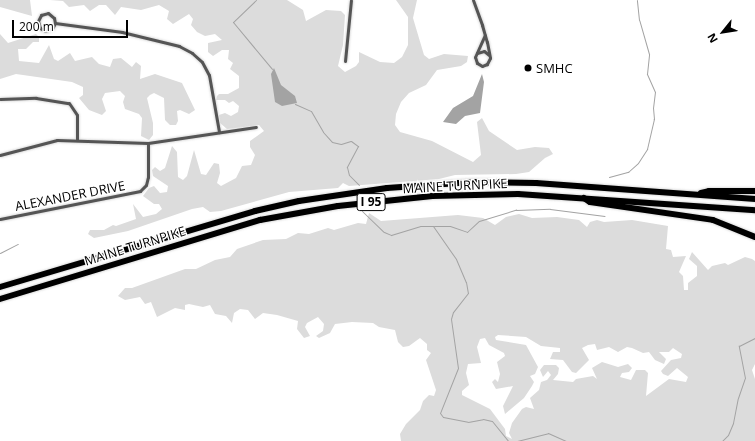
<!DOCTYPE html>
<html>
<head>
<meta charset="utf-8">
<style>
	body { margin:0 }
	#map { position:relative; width:755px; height:441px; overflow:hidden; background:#fff; font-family:"Open Sans",sans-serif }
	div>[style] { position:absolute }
	.green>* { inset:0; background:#dcdcdc }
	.water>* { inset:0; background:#a3a3a3 }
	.stream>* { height:1px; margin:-0.5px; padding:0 0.5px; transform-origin:0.5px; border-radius:0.5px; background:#a3a3a3 }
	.roads { filter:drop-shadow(0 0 1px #dbdbdb) drop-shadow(0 0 1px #dbdbdb) }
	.minor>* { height:3px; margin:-1.5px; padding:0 1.5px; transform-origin:1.5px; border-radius:1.5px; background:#555 }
	.motorway>* { height:6px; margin:-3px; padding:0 3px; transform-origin:3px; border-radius:3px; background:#000 }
	.dots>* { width:11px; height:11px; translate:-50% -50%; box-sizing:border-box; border:2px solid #fff; border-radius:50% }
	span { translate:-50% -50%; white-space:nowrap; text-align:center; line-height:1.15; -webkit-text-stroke:3px #fff; paint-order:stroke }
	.shield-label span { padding:1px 3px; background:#fff; border:1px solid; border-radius:3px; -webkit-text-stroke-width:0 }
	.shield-label { font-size:12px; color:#000; font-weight:700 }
	.poi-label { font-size:13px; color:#000 }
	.left { translate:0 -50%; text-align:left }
	.street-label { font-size:13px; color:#000 }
	.north { position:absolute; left:703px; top:12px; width:40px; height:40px; -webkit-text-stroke:3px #fff; paint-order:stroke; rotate:240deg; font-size:11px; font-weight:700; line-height:16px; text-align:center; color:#000 }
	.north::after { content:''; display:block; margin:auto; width:14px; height:18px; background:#000; clip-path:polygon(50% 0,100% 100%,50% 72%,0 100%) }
	.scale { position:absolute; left:12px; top:20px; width:116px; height:18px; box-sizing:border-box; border:2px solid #000; border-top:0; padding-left:5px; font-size:12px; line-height:14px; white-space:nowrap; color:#000; -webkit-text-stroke:3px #fff; paint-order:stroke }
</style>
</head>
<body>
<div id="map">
	<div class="green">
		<i style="clip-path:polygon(0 0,30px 0,32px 16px,0 7px)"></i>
		<i style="clip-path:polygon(50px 0,287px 0,303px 10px,306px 21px,326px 10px,341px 11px,345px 15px,343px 45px,338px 66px,345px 72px,356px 66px,359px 62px,359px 52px,380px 62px,394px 63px,402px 57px,408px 45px,408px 17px,396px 0,417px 0,413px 18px,424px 55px,429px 59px,444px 54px,468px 56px,467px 62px,461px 66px,437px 70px,426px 85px,409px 93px,401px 102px,396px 114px,395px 125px,400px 132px,432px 141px,473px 162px,481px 155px,477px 122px,482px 118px,489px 131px,517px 150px,535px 147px,549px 148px,553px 154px,545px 158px,529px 172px,516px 174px,455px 175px,439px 179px,349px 186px,343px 183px,338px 188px,289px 192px,221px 211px,210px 212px,203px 207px,192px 209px,128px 231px,94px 238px,88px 234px,90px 230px,104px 230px,113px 225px,116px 226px,136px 219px,133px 204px,143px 217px,156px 214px,162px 209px,159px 204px,154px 204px,143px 196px,149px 188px,154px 186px,160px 193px,167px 192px,168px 186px,153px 176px,152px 170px,155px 167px,160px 171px,165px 168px,172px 146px,177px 152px,178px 177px,183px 180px,187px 176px,194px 150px,201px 174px,206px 175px,214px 163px,219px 164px,220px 173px,217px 183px,221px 186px,236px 178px,242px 166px,251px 165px,255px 155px,250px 147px,250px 141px,264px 131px,259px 125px,227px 129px,220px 123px,219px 115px,225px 113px,231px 116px,238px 112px,239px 106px,233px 101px,229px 103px,225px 100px,216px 100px,217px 96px,219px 94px,228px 94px,239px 88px,239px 76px,230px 69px,233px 63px,228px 59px,229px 50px,222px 50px,213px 56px,208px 52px,208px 43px,222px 40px,215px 34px,205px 36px,197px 32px,191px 25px,193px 19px,189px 14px,173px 24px,167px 19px,169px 11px,159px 5px,141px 10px,121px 7px,115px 15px,106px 5px,99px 5px,90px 11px,84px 5px,69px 7px,63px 1px)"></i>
		<i style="clip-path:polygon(0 34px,8px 43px,36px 34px,39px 37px,39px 42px,33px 42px,26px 49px,18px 49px,19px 61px,39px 63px,49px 45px,54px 59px,58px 61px,70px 53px,75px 61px,92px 57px,99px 64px,110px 67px,113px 59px,121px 58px,132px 67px,136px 62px,141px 66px,140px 79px,155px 74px,182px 83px,195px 110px,189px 114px,180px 110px,177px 111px,178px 121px,176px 125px,170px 125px,165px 120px,164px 98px,154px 93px,150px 95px,147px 98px,153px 123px,153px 135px,149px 140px,141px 136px,142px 118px,139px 114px,125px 109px,123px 102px,125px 96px,120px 91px,105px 93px,102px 99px,106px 111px,102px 115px,89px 110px,79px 98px,83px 95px,83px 87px,72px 82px,16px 74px,0 79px)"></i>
		<i style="clip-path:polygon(evenodd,369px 213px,381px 221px,458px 215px,483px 218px,495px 225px,506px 217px,519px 214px,532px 218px,557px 217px,579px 220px,587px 227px,590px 222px,597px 220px,604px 222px,632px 220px,668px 226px,666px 249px,671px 250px,673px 257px,686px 256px,679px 272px,683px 276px,684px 290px,688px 290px,688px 283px,697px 276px,697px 266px,689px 259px,692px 252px,708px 270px,712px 266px,725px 263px,728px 265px,745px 257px,752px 259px,755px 261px,755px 364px,752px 370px,755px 379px,755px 441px,401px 441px,400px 434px,406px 424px,420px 410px,423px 401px,429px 395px,434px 396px,436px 390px,426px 360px,431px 353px,427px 350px,427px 344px,420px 338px,409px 346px,403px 347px,398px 342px,395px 330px,379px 327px,373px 323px,352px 322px,335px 324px,330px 333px,319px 338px,316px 336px,323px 331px,324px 324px,318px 317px,307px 323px,305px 327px,310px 336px,304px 338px,297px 329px,298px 321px,277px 315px,263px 313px,255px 319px,248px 310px,240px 309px,234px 313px,232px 323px,226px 316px,215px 314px,210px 305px,203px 307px,189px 304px,185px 305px,185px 310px,175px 308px,157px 317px,151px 302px,145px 304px,140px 297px,125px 300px,118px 296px,125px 288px,132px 288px,185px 269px,196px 269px,215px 260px,230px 257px,237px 249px,263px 240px,286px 239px,298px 233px,309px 234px,328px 228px,334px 230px,358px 223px,366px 224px,369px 213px,498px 335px,526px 337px,541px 346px,560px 348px,560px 352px,553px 352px,550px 359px,563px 360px,572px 372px,576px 373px,589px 360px,582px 348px,588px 345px,595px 344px,597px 350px,609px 347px,618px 352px,627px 347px,632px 348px,643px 353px,649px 352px,655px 360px,664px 364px,666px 359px,659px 352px,669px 352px,673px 348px,682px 354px,681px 358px,671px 360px,661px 371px,663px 374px,668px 376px,677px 368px,688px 377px,686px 382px,669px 379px,646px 396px,648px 373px,645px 370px,636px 370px,631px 380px,620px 377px,622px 373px,629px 372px,632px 368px,628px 364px,618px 367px,602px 362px,592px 368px,597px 379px,593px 376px,576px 379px,573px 382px,553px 380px,558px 374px,559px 368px,556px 365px,544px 365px,540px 370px,543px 377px,548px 371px,551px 375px,547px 380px,541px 382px,539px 390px,530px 398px,534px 409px,526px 407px,522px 409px,512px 423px,509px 433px,512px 439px,506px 436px,505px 429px,490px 409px,462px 395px,462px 391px,469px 385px,466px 373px,468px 364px,481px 363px,477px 347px,480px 339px,485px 338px,489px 345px,504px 353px,505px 356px,497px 362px,500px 374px,498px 382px,495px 379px,492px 382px,496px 389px,513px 386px,503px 406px,505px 414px,524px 398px,532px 386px,534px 382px,530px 376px,535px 374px,538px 367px,526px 345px,496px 340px,495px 337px,498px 335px)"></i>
	</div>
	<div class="water">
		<i style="clip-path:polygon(274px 68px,281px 85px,295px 96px,297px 103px,282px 106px,275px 102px,271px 74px)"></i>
		<i style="clip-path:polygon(482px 74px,484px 82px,480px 113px,465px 116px,456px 124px,443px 122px,453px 108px,473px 96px)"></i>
	</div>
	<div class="stream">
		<i style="left:256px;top:0;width:32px;rotate:136deg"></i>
		<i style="left:233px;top:22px;width:61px;rotate:50.3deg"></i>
		<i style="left:295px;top:104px;width:17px;rotate:24deg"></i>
		<i style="left:311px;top:111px;width:24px;rotate:60deg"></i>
		<i style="left:323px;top:132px;width:13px;rotate:48deg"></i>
		<i style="left:332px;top:142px;width:9px;rotate:13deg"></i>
		<i style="left:341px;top:144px;width:10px;rotate:-17deg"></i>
		<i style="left:351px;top:141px;width:9px;rotate:36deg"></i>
		<i style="left:358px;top:146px;width:24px;rotate:118deg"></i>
		<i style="left:347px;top:167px;width:8px;rotate:76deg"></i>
		<i style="left:349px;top:175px;width:14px;rotate:45deg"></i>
		<i style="left:609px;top:177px;width:20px;rotate:-15deg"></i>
		<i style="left:628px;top:172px;width:13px;rotate:-42deg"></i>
		<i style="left:638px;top:163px;width:17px;rotate:-57deg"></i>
		<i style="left:647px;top:149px;width:31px;rotate:-77deg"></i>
		<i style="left:654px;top:119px;width:11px;rotate:-95deg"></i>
		<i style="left:653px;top:108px;width:16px;rotate:-83deg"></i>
		<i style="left:655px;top:92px;width:20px;rotate:-114deg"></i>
		<i style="left:647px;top:74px;width:20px;rotate:-84deg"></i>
		<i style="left:649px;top:54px;width:35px;rotate:-106deg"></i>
		<i style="left:639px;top:20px;width:20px;rotate:-96deg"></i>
		<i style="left:362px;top:211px;width:30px;rotate:44deg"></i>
		<i style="left:384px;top:232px;width:8px;rotate:23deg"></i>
		<i style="left:391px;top:235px;width:30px;rotate:-17deg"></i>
		<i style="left:420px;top:226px;width:13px"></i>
		<i style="left:433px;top:226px;width:40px;rotate:55.1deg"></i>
		<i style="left:456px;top:259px;width:25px;rotate:67deg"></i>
		<i style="left:466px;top:282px;width:11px;rotate:80deg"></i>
		<i style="left:468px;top:293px;width:24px;rotate:128deg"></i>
		<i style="left:453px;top:312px;width:7px;rotate:106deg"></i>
		<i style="left:451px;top:319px;width:49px;rotate:81.9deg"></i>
		<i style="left:458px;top:368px;width:48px;rotate:111.8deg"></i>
		<i style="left:440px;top:413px;width:5px;rotate:53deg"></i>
		<i style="left:443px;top:417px;width:25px;rotate:11deg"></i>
		<i style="left:468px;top:422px;width:15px;rotate:-11deg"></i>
		<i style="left:483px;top:419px;width:9px;rotate:13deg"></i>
		<i style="left:492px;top:421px;width:26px;rotate:51deg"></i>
		<i style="left:434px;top:226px;width:16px"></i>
		<i style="left:450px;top:226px;width:18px;rotate:19deg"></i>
		<i style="left:467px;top:232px;width:16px;rotate:-43deg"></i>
		<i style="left:479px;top:221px;width:39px;rotate:-17deg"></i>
		<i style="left:516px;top:210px;width:34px;rotate:-2deg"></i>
		<i style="left:550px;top:209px;width:55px;rotate:7.3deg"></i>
		<i style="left:0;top:253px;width:20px;rotate:-27deg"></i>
		<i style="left:517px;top:441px;width:32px;rotate:-14deg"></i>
		<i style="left:548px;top:433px;width:20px;rotate:24deg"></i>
		<i style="left:722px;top:441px;width:8px;rotate:-45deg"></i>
		<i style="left:728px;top:435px;width:13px;rotate:-67deg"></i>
		<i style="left:733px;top:423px;width:25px;rotate:-79deg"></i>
		<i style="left:738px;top:398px;width:21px;rotate:-71deg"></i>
		<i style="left:745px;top:378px;width:33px;rotate:-101deg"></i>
		<i style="left:739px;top:346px;width:18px;rotate:-27deg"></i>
	</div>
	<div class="roads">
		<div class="minor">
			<i style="left:473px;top:0;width:27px;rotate:70deg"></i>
			<i style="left:482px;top:25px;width:18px;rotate:74deg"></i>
			<i style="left:487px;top:42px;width:16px;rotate:79deg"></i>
			<i style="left:490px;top:58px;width:7px;rotate:117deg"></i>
			<i style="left:487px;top:64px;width:5px;rotate:158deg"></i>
			<i style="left:482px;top:66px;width:6px;rotate:-149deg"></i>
			<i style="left:477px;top:63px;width:6px;rotate:-108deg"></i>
			<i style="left:475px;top:57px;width:24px;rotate:-66deg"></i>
			<i style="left:55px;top:23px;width:7px;rotate:117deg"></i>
			<i style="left:52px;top:29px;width:7px;rotate:164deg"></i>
			<i style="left:45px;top:31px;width:6px;rotate:-149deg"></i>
			<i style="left:40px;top:28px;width:7px;rotate:-106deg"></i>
			<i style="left:38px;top:21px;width:7px;rotate:-63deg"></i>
			<i style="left:41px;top:15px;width:7px;rotate:-16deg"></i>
			<i style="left:48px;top:13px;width:8px;rotate:40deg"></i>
			<i style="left:54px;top:18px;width:5px;rotate:79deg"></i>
			<i style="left:55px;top:23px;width:68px;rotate:7.7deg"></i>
			<i style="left:122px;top:32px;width:59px;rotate:13.8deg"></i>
			<i style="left:179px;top:46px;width:15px;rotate:28deg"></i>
			<i style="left:192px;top:53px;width:13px;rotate:42deg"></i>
			<i style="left:202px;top:62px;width:15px;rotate:62deg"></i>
			<i style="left:209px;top:75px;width:58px;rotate:80deg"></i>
			<i style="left:477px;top:53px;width:7px;rotate:-16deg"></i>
			<i style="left:484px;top:51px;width:6px;rotate:39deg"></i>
			<i style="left:345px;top:61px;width:61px;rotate:-84.4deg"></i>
			<i style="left:0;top:99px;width:36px;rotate:-2deg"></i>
			<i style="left:36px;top:98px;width:33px;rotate:9deg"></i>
			<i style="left:69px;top:103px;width:14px;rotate:56deg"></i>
			<i style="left:77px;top:115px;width:24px;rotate:90deg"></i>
			<i style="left:0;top:155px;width:59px;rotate:-14.7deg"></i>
			<i style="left:57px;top:140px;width:91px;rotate:1.9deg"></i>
			<i style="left:148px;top:143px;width:109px;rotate:-8.4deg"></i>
			<i style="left:0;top:219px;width:143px;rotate:-11.3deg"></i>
			<i style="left:140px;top:191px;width:8px;rotate:-45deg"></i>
			<i style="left:146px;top:185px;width:8px;rotate:-76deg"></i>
			<i style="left:148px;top:177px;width:34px;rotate:-90deg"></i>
		</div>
		<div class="motorway">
			<i style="left:701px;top:193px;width:8px;rotate:-14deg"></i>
			<i style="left:709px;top:191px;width:46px"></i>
			<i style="left:584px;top:198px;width:7px;rotate:34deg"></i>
			<i style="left:590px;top:202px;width:124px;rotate:8.3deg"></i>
			<i style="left:713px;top:220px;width:45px;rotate:22deg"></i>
			<i style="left:0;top:287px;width:266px;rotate:-16.6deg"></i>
			<i style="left:255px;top:211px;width:45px;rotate:-12.8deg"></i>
			<i style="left:299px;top:201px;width:89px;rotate:-8.4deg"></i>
			<i style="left:387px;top:188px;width:86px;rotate:-4deg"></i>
			<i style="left:473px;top:182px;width:63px;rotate:0.9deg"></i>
			<i style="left:536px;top:183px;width:220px;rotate:4.2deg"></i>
			<i style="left:0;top:299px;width:272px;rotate:-16.9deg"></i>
			<i style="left:260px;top:220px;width:79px;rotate:-10.2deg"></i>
			<i style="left:338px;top:206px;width:95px;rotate:-6.1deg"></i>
			<i style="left:432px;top:196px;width:86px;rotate:-1.3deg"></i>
			<i style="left:518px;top:194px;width:238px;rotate:3.9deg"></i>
		</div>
	</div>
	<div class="dots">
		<i style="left:528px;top:68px;background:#000"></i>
	</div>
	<div class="shield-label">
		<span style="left:371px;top:202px">I 95</span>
	</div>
	<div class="poi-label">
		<span class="left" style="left:536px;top:68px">SMHC</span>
	</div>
	<div class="street-label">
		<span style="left:455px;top:186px;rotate:-3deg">MAINE TURNPIKE</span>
		<span style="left:70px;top:196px;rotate:-11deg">ALEXANDER DRIVE</span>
		<span style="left:135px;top:246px;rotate:-17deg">MAINE TURNPIKE</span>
	</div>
	<div class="north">N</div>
	<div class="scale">200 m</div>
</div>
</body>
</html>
